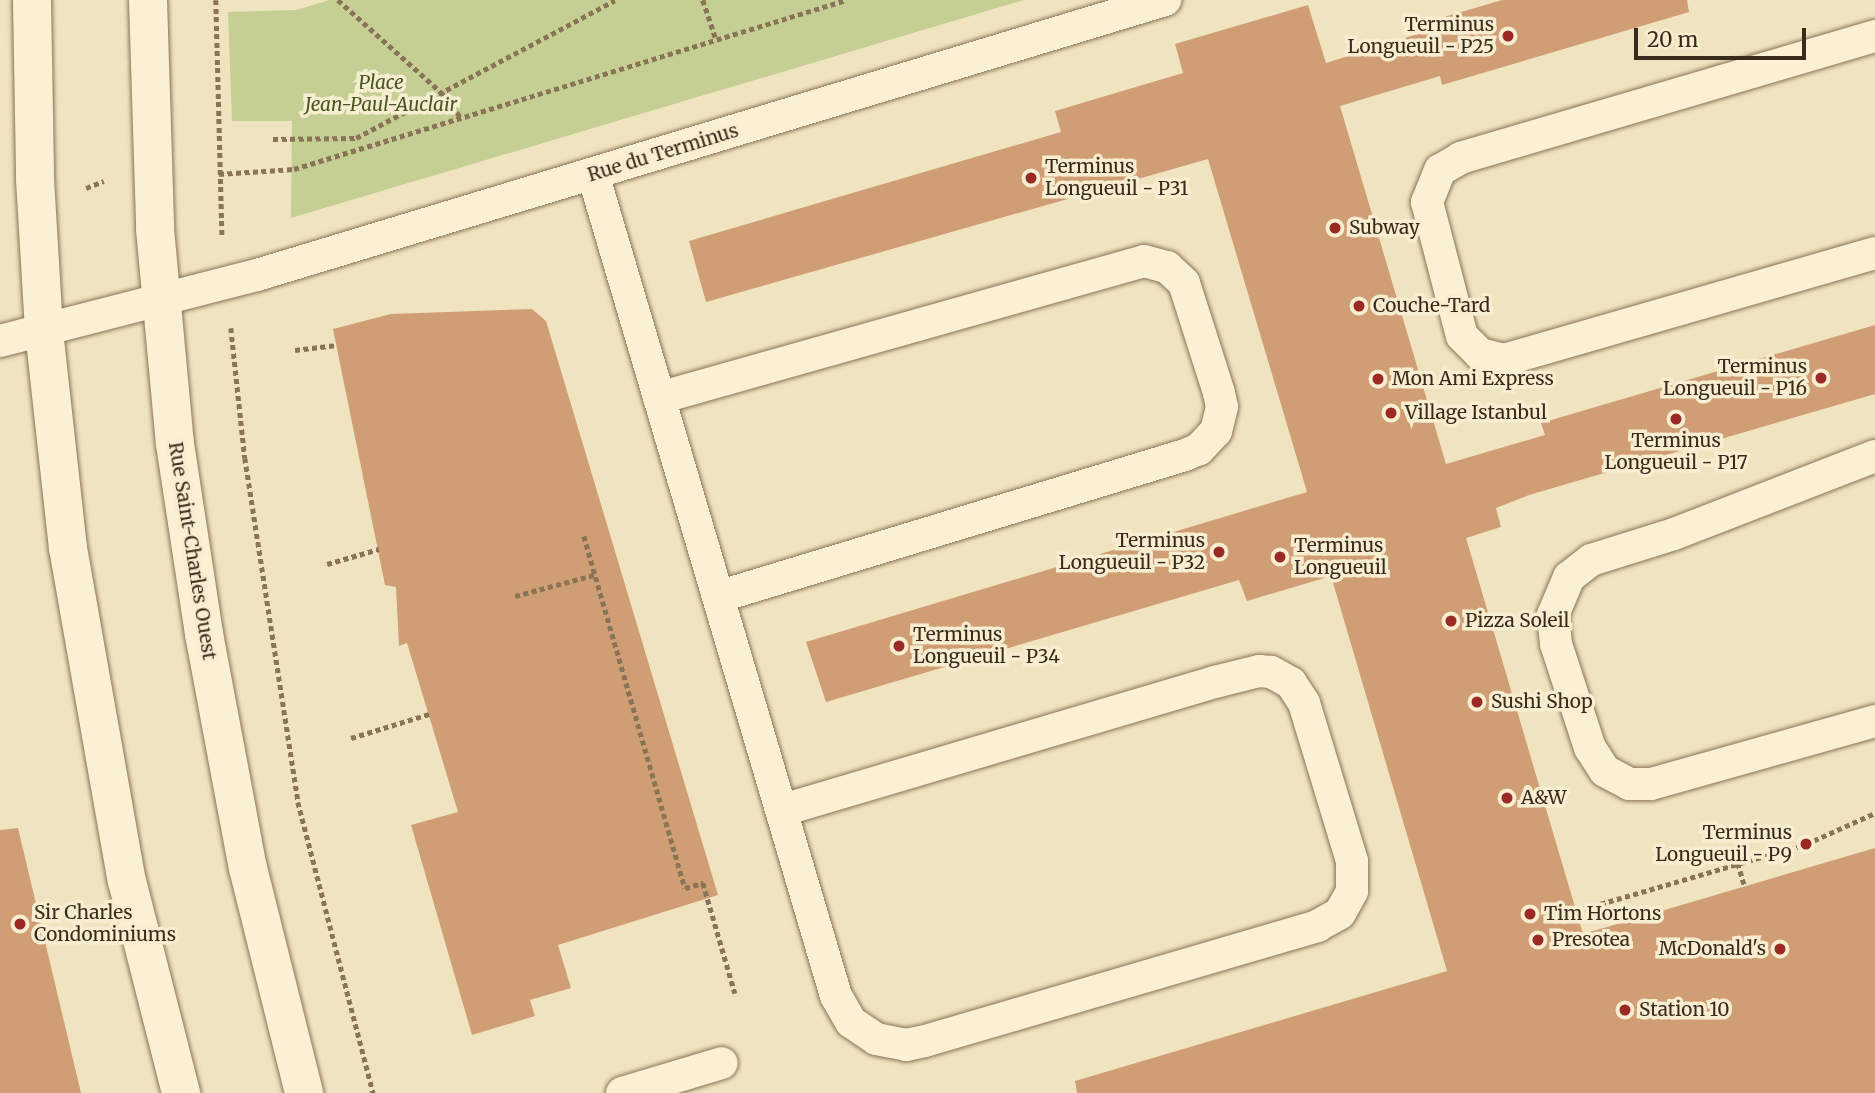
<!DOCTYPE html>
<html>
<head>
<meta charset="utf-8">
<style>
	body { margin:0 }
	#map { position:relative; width:1875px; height:1093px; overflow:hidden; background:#f0e4c0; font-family:Merriweather,serif }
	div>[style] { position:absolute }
	.green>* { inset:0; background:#c5ce93 }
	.building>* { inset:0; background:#d09e74 }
	.path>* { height:4.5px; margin-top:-2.25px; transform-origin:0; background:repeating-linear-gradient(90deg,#8a7457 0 5px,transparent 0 8.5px) }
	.roads { filter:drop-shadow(0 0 2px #8a7457) drop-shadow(0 0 2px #8a7457) }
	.service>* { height:32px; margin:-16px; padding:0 16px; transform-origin:16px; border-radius:16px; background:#faf0d3 }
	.tertiary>* { height:38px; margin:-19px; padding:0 19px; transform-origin:19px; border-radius:19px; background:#faf0d3 }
	.dots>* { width:19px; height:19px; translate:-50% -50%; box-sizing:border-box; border:4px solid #f7edd0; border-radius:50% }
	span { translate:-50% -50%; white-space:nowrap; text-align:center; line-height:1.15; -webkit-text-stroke:7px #f7edd0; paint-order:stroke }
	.poi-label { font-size:19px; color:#382b1c }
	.right { translate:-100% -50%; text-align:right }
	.left { translate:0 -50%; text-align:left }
	.park-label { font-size:19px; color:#465622; font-style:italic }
	.street-label { font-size:19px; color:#382b1c }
	.scale { position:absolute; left:1634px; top:28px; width:172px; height:32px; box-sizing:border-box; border:4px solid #382b1c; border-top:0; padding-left:9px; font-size:21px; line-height:24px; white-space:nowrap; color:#382b1c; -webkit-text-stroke:5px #f7edd0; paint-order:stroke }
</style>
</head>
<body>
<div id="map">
	<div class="green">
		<i style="clip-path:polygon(330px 0,1024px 0,291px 218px,292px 121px,232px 121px,228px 12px,296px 10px)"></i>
	</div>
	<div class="building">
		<i style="clip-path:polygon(1502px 0,1687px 0,1689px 12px,1442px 85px,1440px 76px,1340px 106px,1446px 464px,1545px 435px,1541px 423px,1875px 325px,1875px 394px,1529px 495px,1496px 508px,1501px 527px,1466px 538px,1583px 934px,1875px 848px,1875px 1093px,1077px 1093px,1075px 1081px,1447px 971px,1331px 576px,1247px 601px,1239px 580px,826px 702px,806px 642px,1307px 492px,1208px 159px,706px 302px,689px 241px,1061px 132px,1055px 111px,1183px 73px,1175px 44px,1308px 5px,1326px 63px,1427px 31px,1424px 23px)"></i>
		<i style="clip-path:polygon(532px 309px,546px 321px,718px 895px,558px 945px,571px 988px,530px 1000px,535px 1016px,472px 1035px,411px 825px,458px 812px,407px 643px,399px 646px,396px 587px,385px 585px,333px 329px,391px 314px)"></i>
		<i style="clip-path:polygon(18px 828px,81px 1093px,0 1093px,0 830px)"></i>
	</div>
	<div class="path">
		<i style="left:216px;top:0;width:235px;rotate:88.5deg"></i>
		<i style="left:338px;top:0;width:138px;rotate:41.8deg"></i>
		<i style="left:441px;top:92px;width:31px;rotate:52deg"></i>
		<i style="left:703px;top:0;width:41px;rotate:71.6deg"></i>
		<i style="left:273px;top:139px;width:83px;rotate:-0.7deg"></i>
		<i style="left:356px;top:138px;width:293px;rotate:-28deg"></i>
		<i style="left:219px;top:174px;width:75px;rotate:-3.8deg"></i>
		<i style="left:294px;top:169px;width:577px;rotate:-17.02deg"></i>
		<i style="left:86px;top:188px;width:19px;rotate:-21deg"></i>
		<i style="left:231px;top:328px;width:131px;rotate:83.9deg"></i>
		<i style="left:245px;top:458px;width:348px;rotate:81.2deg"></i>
		<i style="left:298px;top:802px;width:301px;rotate:75.5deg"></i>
		<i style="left:295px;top:350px;width:42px;rotate:-6.8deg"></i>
		<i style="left:584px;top:536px;width:366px;rotate:74deg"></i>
		<i style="left:685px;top:888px;width:19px;rotate:-16deg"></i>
		<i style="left:703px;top:883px;width:115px;rotate:73.8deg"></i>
		<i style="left:327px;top:564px;width:54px;rotate:-16.1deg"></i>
		<i style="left:515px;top:596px;width:82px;rotate:-14.9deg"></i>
		<i style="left:351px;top:738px;width:82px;rotate:-17.1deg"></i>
		<i style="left:1738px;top:863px;width:25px;rotate:74deg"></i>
		<i style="left:1576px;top:911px;width:240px;rotate:-16.2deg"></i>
		<i style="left:1806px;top:844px;width:76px;rotate:-24.2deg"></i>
	</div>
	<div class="roads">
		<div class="service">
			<i style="left:1875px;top:36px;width:432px;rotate:163.6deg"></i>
			<i style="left:1461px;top:158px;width:24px;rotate:150deg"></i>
			<i style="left:1440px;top:170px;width:35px;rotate:112deg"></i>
			<i style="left:1427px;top:202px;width:138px;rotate:75.4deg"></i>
			<i style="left:1462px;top:336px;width:25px;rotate:45deg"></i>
			<i style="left:1480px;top:354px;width:25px;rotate:14deg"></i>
			<i style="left:1504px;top:360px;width:386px;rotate:-16.1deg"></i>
			<i style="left:593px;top:174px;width:857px;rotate:73.53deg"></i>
			<i style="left:836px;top:996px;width:30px;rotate:60deg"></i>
			<i style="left:851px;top:1022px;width:30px;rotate:34deg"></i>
			<i style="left:876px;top:1039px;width:31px;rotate:11deg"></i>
			<i style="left:906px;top:1045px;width:19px;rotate:-12deg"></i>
			<i style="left:925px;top:1041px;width:409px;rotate:-16.3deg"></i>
			<i style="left:1317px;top:926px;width:26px;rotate:-29deg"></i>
			<i style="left:1340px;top:913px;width:25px;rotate:-61deg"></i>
			<i style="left:1352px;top:891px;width:30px;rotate:-90deg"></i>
			<i style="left:1352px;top:861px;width:165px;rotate:-106.9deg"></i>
			<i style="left:1304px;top:703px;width:24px;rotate:-123deg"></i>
			<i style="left:1291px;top:683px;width:23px;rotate:-151deg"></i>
			<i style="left:1271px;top:672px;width:12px;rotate:-175deg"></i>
			<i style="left:1259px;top:671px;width:45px;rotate:166deg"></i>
			<i style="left:1215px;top:682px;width:452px;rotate:163.5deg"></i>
			<i style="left:0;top:341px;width:265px;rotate:-14.4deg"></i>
			<i style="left:257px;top:275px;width:949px;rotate:-16.85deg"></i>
			<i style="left:659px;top:398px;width:504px;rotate:-15.77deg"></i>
			<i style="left:1144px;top:261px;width:24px;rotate:15deg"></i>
			<i style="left:1167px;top:267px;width:23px;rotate:43deg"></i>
			<i style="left:1184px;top:283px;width:115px;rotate:72.3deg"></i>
			<i style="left:1219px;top:393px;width:14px;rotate:78deg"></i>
			<i style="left:1222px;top:407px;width:25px;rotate:104deg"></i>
			<i style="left:1216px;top:431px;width:25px;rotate:133deg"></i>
			<i style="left:1199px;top:449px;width:15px;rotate:157deg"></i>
			<i style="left:1185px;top:455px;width:488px;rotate:163.1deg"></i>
			<i style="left:1875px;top:456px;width:216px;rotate:158.8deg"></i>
			<i style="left:1674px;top:534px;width:87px;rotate:162.6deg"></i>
			<i style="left:1591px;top:560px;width:28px;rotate:142deg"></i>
			<i style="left:1569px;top:577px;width:41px;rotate:112.8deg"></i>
			<i style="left:1553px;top:615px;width:29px;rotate:84deg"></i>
			<i style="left:1556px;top:644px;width:109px;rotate:71.9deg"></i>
			<i style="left:1590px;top:748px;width:27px;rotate:57deg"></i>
			<i style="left:1605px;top:771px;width:27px;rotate:28deg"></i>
			<i style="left:1629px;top:784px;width:22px"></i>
			<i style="left:1651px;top:784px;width:233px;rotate:-15.7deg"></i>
			<i style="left:622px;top:1093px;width:104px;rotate:-16.7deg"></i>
		</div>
		<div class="tertiary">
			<i style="left:32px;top:0;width:179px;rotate:89deg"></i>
			<i style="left:35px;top:179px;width:152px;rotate:86.6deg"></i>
			<i style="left:44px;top:331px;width:218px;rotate:83.7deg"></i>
			<i style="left:68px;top:548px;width:338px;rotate:80deg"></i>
			<i style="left:127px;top:881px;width:219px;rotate:75.7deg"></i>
			<i style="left:148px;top:0;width:229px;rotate:88.2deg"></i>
			<i style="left:155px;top:229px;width:216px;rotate:84.7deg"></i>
			<i style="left:175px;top:444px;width:192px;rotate:81.3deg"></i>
			<i style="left:204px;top:634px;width:238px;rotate:79.4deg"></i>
			<i style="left:248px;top:868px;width:232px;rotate:76deg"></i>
		</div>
	</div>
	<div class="dots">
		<i style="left:1508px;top:36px;background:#9b2924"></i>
		<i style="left:1031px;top:178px;background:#9b2924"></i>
		<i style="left:1335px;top:228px;background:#9b2924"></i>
		<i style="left:1359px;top:306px;background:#9b2924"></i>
		<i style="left:1821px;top:378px;background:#9b2924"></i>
		<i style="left:1378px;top:379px;background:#9b2924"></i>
		<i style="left:1391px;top:413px;background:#9b2924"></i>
		<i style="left:1676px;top:419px;background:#9b2924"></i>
		<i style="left:1219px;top:552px;background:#9b2924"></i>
		<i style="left:1280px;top:557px;background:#9b2924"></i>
		<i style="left:1451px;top:621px;background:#9b2924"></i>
		<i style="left:899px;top:646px;background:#9b2924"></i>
		<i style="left:1477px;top:702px;background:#9b2924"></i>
		<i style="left:1507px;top:798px;background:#9b2924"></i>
		<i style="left:1806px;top:844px;background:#9b2924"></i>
		<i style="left:1530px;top:914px;background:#9b2924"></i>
		<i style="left:20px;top:924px;background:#9b2924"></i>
		<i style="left:1538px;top:940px;background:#9b2924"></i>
		<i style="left:1780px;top:949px;background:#9b2924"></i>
		<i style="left:1625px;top:1010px;background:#9b2924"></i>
	</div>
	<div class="poi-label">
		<span class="right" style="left:1494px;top:36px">Terminus<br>Longueuil - P25</span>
		<span class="left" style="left:1045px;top:178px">Terminus<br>Longueuil - P31</span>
		<span class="left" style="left:1349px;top:228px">Subway</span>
		<span class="left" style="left:1373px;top:306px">Couche-Tard</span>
		<span class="right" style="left:1807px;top:378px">Terminus<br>Longueuil - P16</span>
		<span class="left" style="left:1392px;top:379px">Mon Ami Express</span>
		<span class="left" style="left:1405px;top:413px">Village Istanbul</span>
		<span style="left:1676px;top:452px">Terminus<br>Longueuil - P17</span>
		<span class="right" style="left:1205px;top:552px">Terminus<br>Longueuil - P32</span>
		<span class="left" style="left:1294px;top:557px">Terminus<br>Longueuil</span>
		<span class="left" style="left:1465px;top:621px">Pizza Soleil</span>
		<span class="left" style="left:913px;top:646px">Terminus<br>Longueuil - P34</span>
		<span class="left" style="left:1491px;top:702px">Sushi Shop</span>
		<span class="left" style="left:1521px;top:798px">A&amp;W</span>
		<span class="right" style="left:1792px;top:844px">Terminus<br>Longueuil - P9</span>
		<span class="left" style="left:34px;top:924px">Sir Charles<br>Condominiums</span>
		<span class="left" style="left:1544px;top:914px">Tim Hortons</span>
		<span class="left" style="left:1552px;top:940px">Presotea</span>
		<span class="right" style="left:1766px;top:949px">McDonald's</span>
		<span class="left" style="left:1639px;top:1010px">Station 10</span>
	</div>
	<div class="park-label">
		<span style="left:381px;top:94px">Place<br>Jean-Paul-Auclair</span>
	</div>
	<div class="street-label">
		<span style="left:663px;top:153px;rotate:-17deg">Rue du Terminus</span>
		<span style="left:192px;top:551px;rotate:81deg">Rue Saint-Charles Ouest</span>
	</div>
	<div class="scale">20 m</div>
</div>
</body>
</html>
